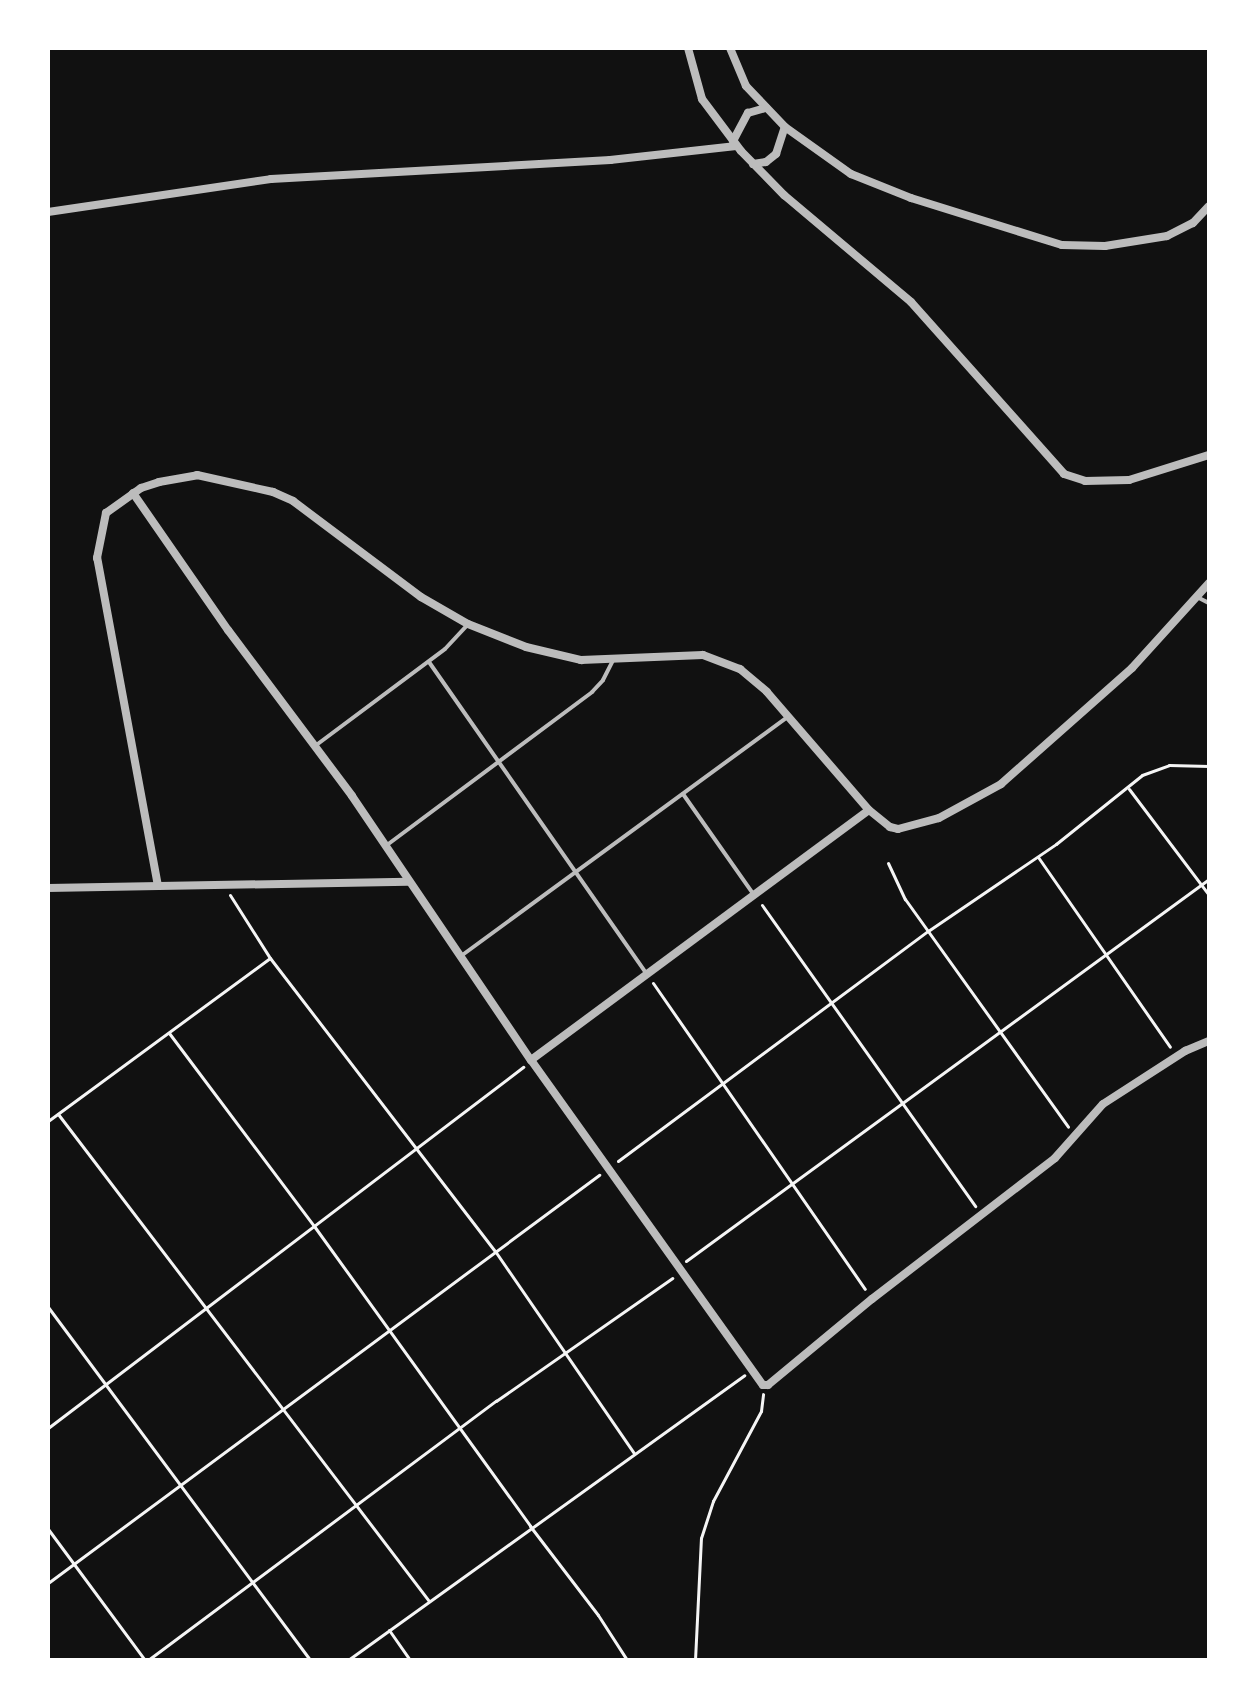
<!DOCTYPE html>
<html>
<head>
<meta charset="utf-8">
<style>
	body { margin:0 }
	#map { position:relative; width:1257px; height:1708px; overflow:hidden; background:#111; font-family:"Alegreya Sans",sans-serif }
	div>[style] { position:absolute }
	.path>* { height:3px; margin:-1.5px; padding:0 1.5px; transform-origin:1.5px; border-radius:1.5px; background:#f5f5f5 }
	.service>* { height:4px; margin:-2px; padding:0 2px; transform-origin:2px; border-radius:2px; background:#bcbcbc }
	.minor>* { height:8px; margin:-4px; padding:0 4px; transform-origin:4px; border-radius:4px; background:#bcbcbc }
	span { translate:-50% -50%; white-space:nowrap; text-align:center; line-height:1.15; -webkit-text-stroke:6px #fff; paint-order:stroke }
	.frame { position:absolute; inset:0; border:50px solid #fff; pointer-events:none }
</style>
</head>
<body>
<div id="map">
	<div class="path">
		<i style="left:1129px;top:789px;width:133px;rotate:53deg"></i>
		<i style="left:1038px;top:857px;width:231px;rotate:55.2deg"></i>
		<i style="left:888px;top:863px;width:40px;rotate:65deg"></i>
		<i style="left:905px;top:899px;width:280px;rotate:54.4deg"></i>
		<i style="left:230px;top:895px;width:75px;rotate:57.6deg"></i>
		<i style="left:270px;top:958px;width:369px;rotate:52.5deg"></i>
		<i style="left:495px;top:1251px;width:245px;rotate:55.5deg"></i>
		<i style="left:762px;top:905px;width:369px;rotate:54.7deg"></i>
		<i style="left:653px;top:983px;width:372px;rotate:55.3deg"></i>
		<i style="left:169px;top:1033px;width:241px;rotate:53.1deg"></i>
		<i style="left:314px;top:1226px;width:370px;rotate:54.2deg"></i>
		<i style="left:530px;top:1526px;width:112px;rotate:52.6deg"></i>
		<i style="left:598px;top:1615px;width:54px;rotate:57.2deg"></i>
		<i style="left:58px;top:1114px;width:612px;rotate:52.7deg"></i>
		<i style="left:48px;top:1121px;width:275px;rotate:-36.3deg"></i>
		<i style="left:618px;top:1161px;width:386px;rotate:-36.6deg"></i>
		<i style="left:928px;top:931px;width:155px;rotate:-34.2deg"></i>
		<i style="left:1056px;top:844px;width:110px;rotate:-38.7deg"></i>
		<i style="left:1142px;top:775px;width:29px;rotate:-20deg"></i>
		<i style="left:1169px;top:765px;width:40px;rotate:1.4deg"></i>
		<i style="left:686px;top:1261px;width:648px;rotate:-36.14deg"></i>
		<i style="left:48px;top:1307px;width:440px;rotate:53.4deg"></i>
		<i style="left:48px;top:1428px;width:597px;rotate:-37.23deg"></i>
		<i style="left:48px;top:1529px;width:163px;rotate:53.5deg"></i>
		<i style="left:48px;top:1583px;width:686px;rotate:-36.52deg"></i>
		<i style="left:389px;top:1630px;width:37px;rotate:55deg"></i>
		<i style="left:148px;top:1660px;width:434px;rotate:-36.7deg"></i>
		<i style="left:496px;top:1401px;width:215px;rotate:-34.9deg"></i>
		<i style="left:348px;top:1660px;width:488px;rotate:-35.7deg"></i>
		<i style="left:695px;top:1660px;width:122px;rotate:-87.2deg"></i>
		<i style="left:701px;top:1538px;width:39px;rotate:-72deg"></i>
		<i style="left:713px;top:1501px;width:102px;rotate:-61.9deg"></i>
		<i style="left:761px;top:1411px;width:17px;rotate:-83deg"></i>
	</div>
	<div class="service">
		<i style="left:1197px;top:597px;width:13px;rotate:27deg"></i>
		<i style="left:429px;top:662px;width:381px;rotate:55.1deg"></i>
		<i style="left:315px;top:746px;width:162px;rotate:-36.7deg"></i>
		<i style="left:445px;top:649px;width:34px;rotate:-47deg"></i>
		<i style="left:683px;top:794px;width:123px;rotate:54.9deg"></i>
		<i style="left:387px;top:845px;width:256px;rotate:-36.7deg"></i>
		<i style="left:592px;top:692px;width:16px;rotate:-47deg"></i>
		<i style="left:603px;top:680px;width:22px;rotate:-63deg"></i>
		<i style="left:461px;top:956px;width:404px;rotate:-36.2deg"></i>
	</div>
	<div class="minor">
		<i style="left:688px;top:48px;width:53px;rotate:74.6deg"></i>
		<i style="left:702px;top:99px;width:65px;rotate:53.1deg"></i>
		<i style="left:741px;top:151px;width:62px;rotate:45.7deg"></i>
		<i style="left:784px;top:195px;width:166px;rotate:40.1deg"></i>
		<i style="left:911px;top:302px;width:230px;rotate:48.3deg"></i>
		<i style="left:1064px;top:474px;width:22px;rotate:18deg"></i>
		<i style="left:1085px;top:481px;width:44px;rotate:-1.3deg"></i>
		<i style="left:1129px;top:480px;width:84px;rotate:-17.4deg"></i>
		<i style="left:730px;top:48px;width:41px;rotate:67.2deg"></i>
		<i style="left:746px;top:86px;width:57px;rotate:46.4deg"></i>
		<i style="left:785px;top:127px;width:81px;rotate:35.5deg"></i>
		<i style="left:851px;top:174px;width:65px;rotate:21.8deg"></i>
		<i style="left:911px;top:198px;width:158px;rotate:17.3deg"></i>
		<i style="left:1062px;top:245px;width:43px;rotate:1.3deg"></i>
		<i style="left:1105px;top:246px;width:63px;rotate:-9.2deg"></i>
		<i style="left:1167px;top:236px;width:29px;rotate:-27deg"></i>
		<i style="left:1193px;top:223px;width:23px;rotate:-47deg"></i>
		<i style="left:733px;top:141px;width:32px;rotate:-62deg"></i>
		<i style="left:748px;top:113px;width:19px;rotate:-16deg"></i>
		<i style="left:753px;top:164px;width:13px;rotate:-9deg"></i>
		<i style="left:766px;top:162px;width:13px;rotate:-39deg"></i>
		<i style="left:776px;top:154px;width:28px;rotate:-72deg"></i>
		<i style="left:48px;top:212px;width:225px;rotate:-8.4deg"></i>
		<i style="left:271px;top:179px;width:340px;rotate:-3.2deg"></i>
		<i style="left:610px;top:160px;width:127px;rotate:-6.3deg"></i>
		<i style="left:133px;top:493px;width:167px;rotate:55.3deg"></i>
		<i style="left:228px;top:630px;width:207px;rotate:53.2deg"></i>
		<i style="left:352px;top:796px;width:319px;rotate:55.9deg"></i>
		<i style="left:531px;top:1060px;width:399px;rotate:54.5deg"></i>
		<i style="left:763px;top:1385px;width:5px"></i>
		<i style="left:768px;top:1385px;width:135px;rotate:-39.6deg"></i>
		<i style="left:872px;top:1299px;width:231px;rotate:-37.6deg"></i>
		<i style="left:1055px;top:1158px;width:72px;rotate:-48.4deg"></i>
		<i style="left:1103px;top:1104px;width:98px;rotate:-32.9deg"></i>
		<i style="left:1185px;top:1051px;width:26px;rotate:-23deg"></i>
		<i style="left:158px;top:886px;width:334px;rotate:-100.5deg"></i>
		<i style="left:97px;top:558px;width:46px;rotate:-78.7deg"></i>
		<i style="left:106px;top:513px;width:43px;rotate:-35.5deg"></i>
		<i style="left:141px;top:488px;width:19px;rotate:-18deg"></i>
		<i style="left:159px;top:482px;width:39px;rotate:-10deg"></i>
		<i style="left:197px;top:475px;width:78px;rotate:12.6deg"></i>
		<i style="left:273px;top:492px;width:22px;rotate:24deg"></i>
		<i style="left:293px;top:501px;width:160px;rotate:36.9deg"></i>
		<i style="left:421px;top:597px;width:54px;rotate:29.9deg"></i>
		<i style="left:468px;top:624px;width:62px;rotate:21.6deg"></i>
		<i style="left:526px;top:647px;width:57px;rotate:13.3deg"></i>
		<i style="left:581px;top:660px;width:122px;rotate:-2.3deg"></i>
		<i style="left:703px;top:655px;width:40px;rotate:21deg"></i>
		<i style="left:740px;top:669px;width:35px;rotate:40deg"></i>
		<i style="left:767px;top:692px;width:156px;rotate:49.2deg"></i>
		<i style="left:869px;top:810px;width:27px;rotate:39deg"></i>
		<i style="left:890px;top:827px;width:8px;rotate:14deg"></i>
		<i style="left:898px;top:829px;width:42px;rotate:-15deg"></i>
		<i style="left:939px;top:818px;width:71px;rotate:-28.7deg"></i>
		<i style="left:1001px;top:784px;width:175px;rotate:-41.5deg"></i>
		<i style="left:1132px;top:668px;width:115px;rotate:-47.8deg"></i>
		<i style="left:48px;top:888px;width:360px;rotate:-1deg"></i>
		<i style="left:531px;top:1060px;width:420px;rotate:-36.5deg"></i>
	</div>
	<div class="frame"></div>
</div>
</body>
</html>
